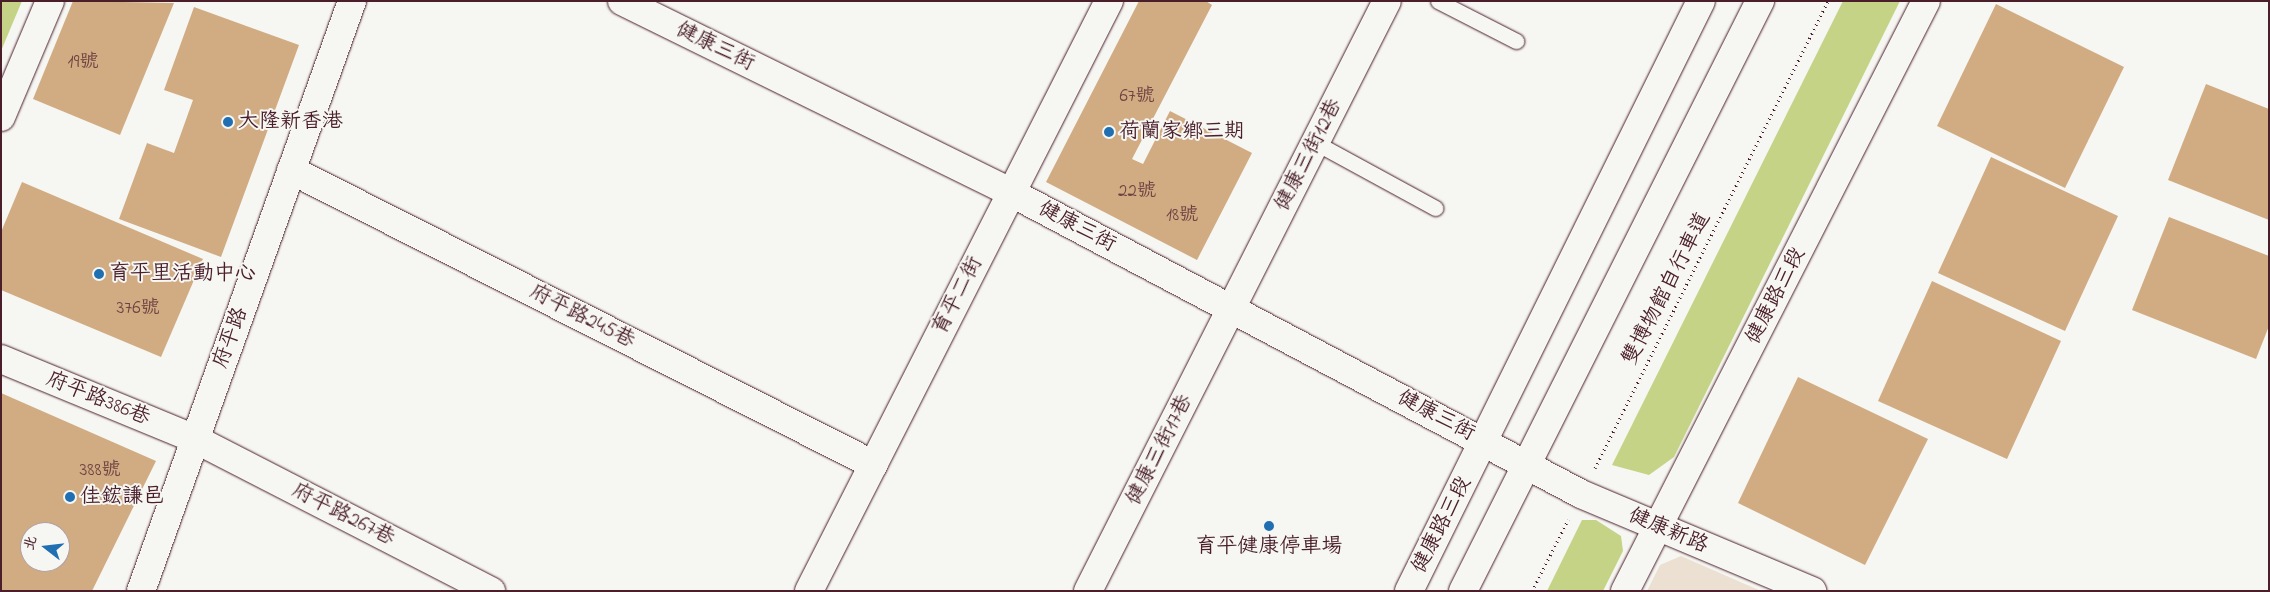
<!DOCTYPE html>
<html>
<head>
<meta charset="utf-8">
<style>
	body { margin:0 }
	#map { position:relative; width:2270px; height:592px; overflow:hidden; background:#f6f6f2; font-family:"Indie Flower","LXGW WenKai TC",sans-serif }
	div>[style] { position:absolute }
	.built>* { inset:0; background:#ebe0d1 }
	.green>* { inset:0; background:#c5d386 }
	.building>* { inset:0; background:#d1ac83 }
	.path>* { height:3px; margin-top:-1.5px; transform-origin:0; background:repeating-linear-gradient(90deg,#4a1f2b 0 1px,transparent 0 5px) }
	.roads { filter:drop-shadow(0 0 1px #4a1f2b) drop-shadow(0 0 1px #4a1f2b) }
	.lane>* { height:15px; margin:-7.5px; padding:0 7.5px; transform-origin:7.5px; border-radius:7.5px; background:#f6f6f2 }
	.street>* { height:28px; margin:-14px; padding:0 14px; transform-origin:14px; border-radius:14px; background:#f6f6f2 }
	.secondary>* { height:28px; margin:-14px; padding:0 14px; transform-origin:14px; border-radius:14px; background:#f6f6f2 }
	.dots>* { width:14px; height:14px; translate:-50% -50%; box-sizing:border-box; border:2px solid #f6f6f2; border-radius:50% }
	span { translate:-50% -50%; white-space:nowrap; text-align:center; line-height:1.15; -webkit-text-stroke:4px #f6f6f2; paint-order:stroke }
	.number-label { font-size:19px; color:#6c4241 }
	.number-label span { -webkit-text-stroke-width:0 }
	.street-label { font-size:21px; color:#4a1f2b }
	.poi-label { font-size:21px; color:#4a1f2b }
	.left { translate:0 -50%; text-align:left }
	.frame { position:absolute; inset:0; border:2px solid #4a1f2b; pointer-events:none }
	.north { position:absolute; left:20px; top:522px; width:50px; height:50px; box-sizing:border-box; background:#f6f6f2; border:1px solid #b1a0a2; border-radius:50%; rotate:286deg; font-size:14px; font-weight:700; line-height:20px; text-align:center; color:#4a1f2b }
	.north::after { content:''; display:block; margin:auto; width:18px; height:22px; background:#1f6fb2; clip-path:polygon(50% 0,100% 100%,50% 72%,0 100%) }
</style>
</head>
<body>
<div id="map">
	<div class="built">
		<i style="clip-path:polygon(1681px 556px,1761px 591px,1647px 591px,1660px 565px)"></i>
	</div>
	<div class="green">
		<i style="clip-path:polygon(1px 1px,22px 1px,1px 51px)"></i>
		<i style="clip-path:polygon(1843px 1px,1900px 1px,1674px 457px,1649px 475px,1612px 465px)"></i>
		<i style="clip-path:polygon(1582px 520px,1596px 520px,1621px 536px,1623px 551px,1603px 591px,1547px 591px)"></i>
	</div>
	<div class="building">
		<i style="clip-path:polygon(73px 1px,174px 3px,120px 135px,33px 99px)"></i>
		<i style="clip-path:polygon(1139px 1px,1206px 1px,1212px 5px,1132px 159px,1143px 164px,1170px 111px,1252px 153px,1197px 260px,1046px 182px)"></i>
		<i style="clip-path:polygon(1996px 4px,2124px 67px,2065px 188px,1937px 126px)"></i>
		<i style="clip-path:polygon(194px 7px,299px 45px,221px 257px,119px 219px,147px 143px,174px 153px,193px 100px,164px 90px)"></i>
		<i style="clip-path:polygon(2206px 84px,2269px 109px,2269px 220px,2168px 180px)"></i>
		<i style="clip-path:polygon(1991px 157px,2118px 216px,2065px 331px,1938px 273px)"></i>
		<i style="clip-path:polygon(22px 182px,203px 259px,161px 357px,1px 290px,1px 232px)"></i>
		<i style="clip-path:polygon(2169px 217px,2269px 256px,2269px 326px,2256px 359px,2132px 310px)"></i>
		<i style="clip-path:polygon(1932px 281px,2061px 341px,2007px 459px,1878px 401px)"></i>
		<i style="clip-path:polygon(1798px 377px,1928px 439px,1865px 565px,1738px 503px)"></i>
		<i style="clip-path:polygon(evenodd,1px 393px,156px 461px,92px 591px,1px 591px,1px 393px,30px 532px,60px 532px,60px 562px,30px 562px,30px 532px)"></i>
	</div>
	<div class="path">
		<i style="left:1595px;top:468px;width:522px;rotate:-63.48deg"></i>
		<i style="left:1532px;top:591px;width:80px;rotate:-63.1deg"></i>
	</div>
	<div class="roads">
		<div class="lane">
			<i style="left:1438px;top:1px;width:88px;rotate:27.1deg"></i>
			<i style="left:1316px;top:143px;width:136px;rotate:28.6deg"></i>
		</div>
		<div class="street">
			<i style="left:622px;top:1px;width:432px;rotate:26.2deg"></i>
			<i style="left:1010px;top:192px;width:646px;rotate:27.87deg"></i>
			<i style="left:1581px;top:494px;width:251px;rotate:22.8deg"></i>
			<i style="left:1px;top:117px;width:126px;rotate:-67.1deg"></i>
			<i style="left:291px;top:170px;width:653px;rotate:26.84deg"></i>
			<i style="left:1px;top:359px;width:210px;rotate:22.4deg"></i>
			<i style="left:195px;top:439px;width:333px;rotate:27.2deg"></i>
			<i style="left:141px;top:591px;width:627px;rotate:-70.32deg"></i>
			<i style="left:809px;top:591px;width:662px;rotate:-63.05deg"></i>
			<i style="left:1088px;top:591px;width:661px;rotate:-63.13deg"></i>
			<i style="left:1625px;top:591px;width:662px;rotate:-62.97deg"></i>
		</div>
		<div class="secondary">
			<i style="left:1409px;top:591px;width:658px;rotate:-63.67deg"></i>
			<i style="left:1463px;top:591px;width:661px;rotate:-63.28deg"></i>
		</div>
	</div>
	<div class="dots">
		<i style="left:228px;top:122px;background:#1f6fb2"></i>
		<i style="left:1109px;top:132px;background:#1f6fb2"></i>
		<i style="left:99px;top:274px;background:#1f6fb2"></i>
		<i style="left:70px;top:497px;background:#1f6fb2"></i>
		<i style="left:1269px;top:526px;background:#1f6fb2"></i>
	</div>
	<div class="number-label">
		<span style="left:83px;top:63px">19號</span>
		<span style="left:1137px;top:97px">67號</span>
		<span style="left:1137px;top:192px">22號</span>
		<span style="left:1182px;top:216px">18號</span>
		<span style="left:138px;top:309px">376號</span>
		<span style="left:100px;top:471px">388號</span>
	</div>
	<div class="street-label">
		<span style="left:715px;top:47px;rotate:26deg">健康三街</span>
		<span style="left:1309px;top:155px;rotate:-63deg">健康三街12巷</span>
		<span style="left:1077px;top:227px;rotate:28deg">健康三街</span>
		<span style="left:1667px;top:289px;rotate:-63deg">雙博物館自行車道</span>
		<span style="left:958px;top:296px;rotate:-63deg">育平二街</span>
		<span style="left:1776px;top:296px;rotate:-63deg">健康路三段</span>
		<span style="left:582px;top:317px;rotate:27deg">府平路245巷</span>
		<span style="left:231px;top:338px;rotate:-70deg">府平路</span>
		<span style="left:98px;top:399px;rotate:22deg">府平路386巷</span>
		<span style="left:1436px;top:416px;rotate:28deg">健康三街</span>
		<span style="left:1160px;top:450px;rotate:-63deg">健康三街17巷</span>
		<span style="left:343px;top:515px;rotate:27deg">府平路267巷</span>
		<span style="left:1442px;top:525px;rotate:-63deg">健康路三段</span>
		<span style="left:1668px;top:531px;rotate:23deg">健康新路</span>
	</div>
	<div class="poi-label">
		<span class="left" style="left:238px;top:122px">大隆新香港</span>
		<span class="left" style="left:1119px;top:132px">荷蘭家鄉三期</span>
		<span class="left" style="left:109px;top:274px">育平里活動中心</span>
		<span class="left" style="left:80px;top:497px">佳鋐謙邑</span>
		<span style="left:1269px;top:547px">育平健康停車場</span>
	</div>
	<div class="frame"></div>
	<div class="north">北</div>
</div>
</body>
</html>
